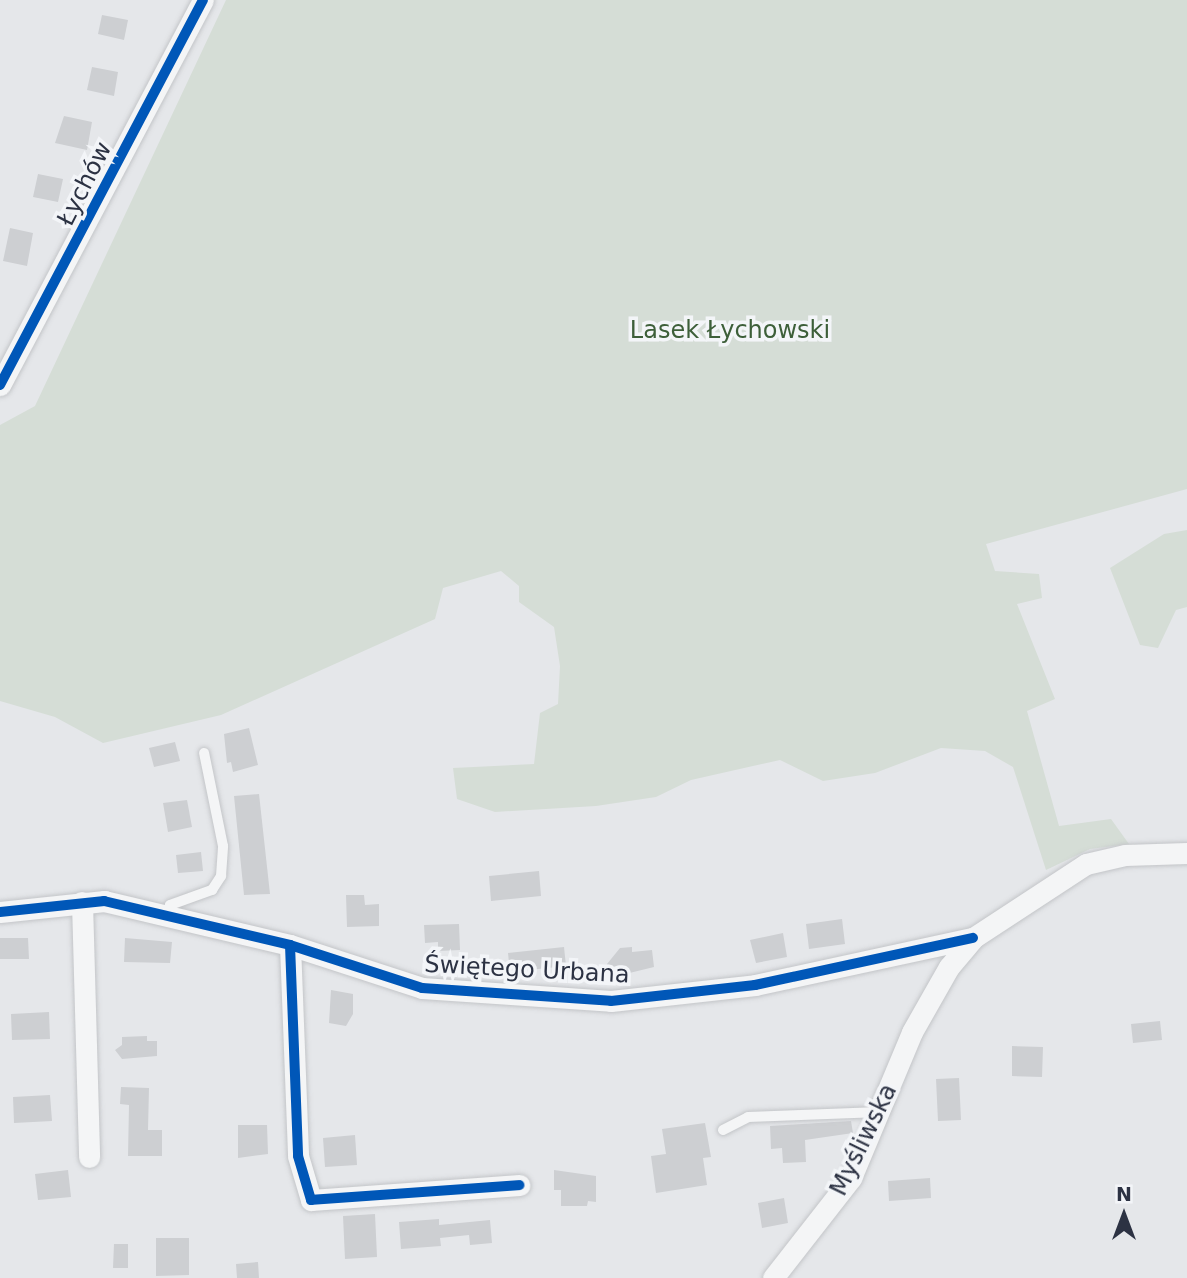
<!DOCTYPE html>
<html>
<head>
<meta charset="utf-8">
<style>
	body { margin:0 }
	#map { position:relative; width:1187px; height:1278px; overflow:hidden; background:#e5e7ea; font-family:"DejaVu Sans",sans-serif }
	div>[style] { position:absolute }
	.green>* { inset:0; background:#d5ddd6 }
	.building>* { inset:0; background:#cdcfd2 }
	.roads { filter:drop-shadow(0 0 2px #c3c5c8) drop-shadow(0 0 2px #c3c5c8) }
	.lane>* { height:10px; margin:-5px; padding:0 5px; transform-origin:5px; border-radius:5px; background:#f4f5f6 }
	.street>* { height:21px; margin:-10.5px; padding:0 10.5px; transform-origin:10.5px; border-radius:10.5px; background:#f4f5f6 }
	.cycleway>* { height:10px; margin:-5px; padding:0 5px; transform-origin:5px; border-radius:5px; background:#0057b8 }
	span { translate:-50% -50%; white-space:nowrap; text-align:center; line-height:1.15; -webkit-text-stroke:7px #f3f5f8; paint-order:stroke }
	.street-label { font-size:24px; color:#2c3243 }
	.park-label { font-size:24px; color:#3d5f39 }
	.north { position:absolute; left:1089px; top:1180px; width:70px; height:70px; -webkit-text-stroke:5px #f3f5f8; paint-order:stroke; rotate:0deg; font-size:19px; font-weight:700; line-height:28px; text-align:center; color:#2c3243 }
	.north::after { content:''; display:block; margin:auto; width:24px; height:32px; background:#2c3243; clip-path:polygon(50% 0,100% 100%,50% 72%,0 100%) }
</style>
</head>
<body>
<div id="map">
	<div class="green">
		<i style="clip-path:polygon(226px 0,1187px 0,1187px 489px,986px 544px,995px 571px,1039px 574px,1042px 598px,1017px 604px,1055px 699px,1027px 711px,1059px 826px,1111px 819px,1129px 844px,1090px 849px,1046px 870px,1013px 767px,985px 751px,941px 748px,875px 773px,823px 781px,780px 760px,691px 780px,656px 797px,596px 806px,495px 812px,457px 799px,453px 768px,534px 764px,540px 713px,558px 704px,560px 666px,554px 627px,519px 602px,519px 586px,501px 571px,443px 588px,435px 619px,221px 715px,103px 743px,55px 717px,0 701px,0 425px,35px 406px)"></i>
		<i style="clip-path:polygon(1187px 530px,1187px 607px,1176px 610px,1158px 648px,1140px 645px,1110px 568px,1164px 534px)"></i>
	</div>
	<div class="building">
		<i style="clip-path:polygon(102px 15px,128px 20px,124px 40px,98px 34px)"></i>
		<i style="clip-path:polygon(92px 67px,118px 72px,114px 96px,87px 90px)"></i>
		<i style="clip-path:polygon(64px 116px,92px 122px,87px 150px,55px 143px)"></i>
		<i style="clip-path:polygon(38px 174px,63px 179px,58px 202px,33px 197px)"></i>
		<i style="clip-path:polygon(10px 228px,33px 233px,27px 266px,3px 261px)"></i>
		<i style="clip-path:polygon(249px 728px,258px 765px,233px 772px,231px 762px,227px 763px,224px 734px)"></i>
		<i style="clip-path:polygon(175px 742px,180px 761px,154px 767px,149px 748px)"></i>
		<i style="clip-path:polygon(259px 794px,270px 894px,244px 895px,234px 796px)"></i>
		<i style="clip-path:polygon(187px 800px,192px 827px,168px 832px,163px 803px)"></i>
		<i style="clip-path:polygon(201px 852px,203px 871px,178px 873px,176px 855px)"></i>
		<i style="clip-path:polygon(539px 871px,541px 896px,491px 901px,489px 876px)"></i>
		<i style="clip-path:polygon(346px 895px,364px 895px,365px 905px,379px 904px,379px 926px,347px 927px)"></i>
		<i style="clip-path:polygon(842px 919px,845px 944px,809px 949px,806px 924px)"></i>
		<i style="clip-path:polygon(459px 924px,460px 950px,438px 951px,438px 942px,425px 943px,424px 925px)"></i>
		<i style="clip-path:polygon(783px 933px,787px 957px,756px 963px,750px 940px)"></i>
		<i style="clip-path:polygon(0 938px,28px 938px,29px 959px,0 959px)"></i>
		<i style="clip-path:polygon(125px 938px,172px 942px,170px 963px,124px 962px)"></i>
		<i style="clip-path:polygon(564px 947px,566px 966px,510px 972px,508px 953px)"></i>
		<i style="clip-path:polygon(632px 947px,632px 952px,652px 950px,654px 967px,613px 977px,607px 964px,620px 948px)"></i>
		<i style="clip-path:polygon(331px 990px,353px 994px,353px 1014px,346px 1026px,329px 1023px)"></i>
		<i style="clip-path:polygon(49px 1012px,50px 1039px,12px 1040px,11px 1014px)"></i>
		<i style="clip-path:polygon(1160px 1021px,1162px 1040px,1133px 1043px,1131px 1024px)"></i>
		<i style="clip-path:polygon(147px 1036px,147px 1041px,157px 1041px,157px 1056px,122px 1059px,115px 1050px,122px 1045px,122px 1037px)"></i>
		<i style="clip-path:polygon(1012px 1046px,1043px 1047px,1042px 1077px,1012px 1076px)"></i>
		<i style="clip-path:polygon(959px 1078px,961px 1120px,938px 1121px,936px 1079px)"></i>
		<i style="clip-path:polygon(121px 1087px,149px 1088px,148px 1130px,162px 1130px,162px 1156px,128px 1156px,129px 1105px,120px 1104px)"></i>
		<i style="clip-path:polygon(50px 1095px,52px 1121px,14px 1123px,13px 1097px)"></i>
		<i style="clip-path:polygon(851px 1121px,853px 1133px,805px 1140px,806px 1162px,783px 1163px,782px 1148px,771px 1149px,770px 1126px)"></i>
		<i style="clip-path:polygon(705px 1123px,711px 1157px,703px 1158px,707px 1185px,656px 1193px,651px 1156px,666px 1154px,662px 1129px)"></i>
		<i style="clip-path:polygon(238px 1125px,267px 1125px,268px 1154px,238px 1158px)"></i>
		<i style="clip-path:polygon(355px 1135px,357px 1165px,325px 1167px,323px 1138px)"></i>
		<i style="clip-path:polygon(68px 1170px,71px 1197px,38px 1200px,35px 1174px)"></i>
		<i style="clip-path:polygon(554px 1170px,596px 1176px,596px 1202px,588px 1201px,587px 1206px,561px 1206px,561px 1190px,554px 1190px)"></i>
		<i style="clip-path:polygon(930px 1178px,931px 1198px,889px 1201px,888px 1181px)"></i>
		<i style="clip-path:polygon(784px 1198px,788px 1223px,762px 1228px,758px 1203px)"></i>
		<i style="clip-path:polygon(375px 1214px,377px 1257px,345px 1259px,343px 1216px)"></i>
		<i style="clip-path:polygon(439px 1219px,439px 1225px,490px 1220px,492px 1243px,470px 1245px,469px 1235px,440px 1238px,441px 1246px,401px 1249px,399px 1222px)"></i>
		<i style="clip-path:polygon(156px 1238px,189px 1238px,189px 1275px,156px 1276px)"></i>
		<i style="clip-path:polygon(114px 1244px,128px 1244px,128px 1268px,113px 1268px)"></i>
		<i style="clip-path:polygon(258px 1262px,259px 1278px,237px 1278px,236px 1264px)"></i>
	</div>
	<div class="roads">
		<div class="lane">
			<i style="left:167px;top:916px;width:11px;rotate:-75deg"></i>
			<i style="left:170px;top:905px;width:45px;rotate:-19.7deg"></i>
			<i style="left:212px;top:890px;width:17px;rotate:-57deg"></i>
			<i style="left:221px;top:876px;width:30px;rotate:-86deg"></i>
			<i style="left:223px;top:846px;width:95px;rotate:-101.5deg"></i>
			<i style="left:723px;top:1130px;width:28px;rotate:-27deg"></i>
			<i style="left:748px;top:1117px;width:132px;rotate:-2.2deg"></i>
		</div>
		<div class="street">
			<i style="left:0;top:385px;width:435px;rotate:-62.2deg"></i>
			<i style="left:82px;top:902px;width:255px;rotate:88.4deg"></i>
			<i style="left:0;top:912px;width:105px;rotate:-6deg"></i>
			<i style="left:104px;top:901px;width:191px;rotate:13.3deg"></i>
			<i style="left:290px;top:945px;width:139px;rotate:18deg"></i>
			<i style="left:422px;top:988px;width:189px;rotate:3.9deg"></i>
			<i style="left:611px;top:1001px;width:145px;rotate:-6.3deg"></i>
			<i style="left:755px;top:985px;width:223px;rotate:-12.2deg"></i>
			<i style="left:290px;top:945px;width:211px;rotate:87.8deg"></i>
			<i style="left:298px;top:1156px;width:46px;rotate:73.5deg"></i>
			<i style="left:311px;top:1200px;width:209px;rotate:-4.1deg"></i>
			<i style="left:773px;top:1278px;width:127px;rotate:-52deg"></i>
			<i style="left:851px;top:1178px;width:158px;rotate:-67.3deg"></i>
			<i style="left:912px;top:1032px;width:75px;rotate:-60.4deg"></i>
			<i style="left:949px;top:967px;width:38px;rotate:-50deg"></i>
			<i style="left:973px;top:938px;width:135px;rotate:-33.2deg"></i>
			<i style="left:1086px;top:864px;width:40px;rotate:-13deg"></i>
			<i style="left:1125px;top:855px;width:62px;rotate:-1.8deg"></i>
		</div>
	</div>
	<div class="cycleway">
		<i style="left:0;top:385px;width:435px;rotate:-62.2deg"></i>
		<i style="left:0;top:912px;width:105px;rotate:-6deg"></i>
		<i style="left:104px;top:901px;width:191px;rotate:13.3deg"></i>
		<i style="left:290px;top:945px;width:139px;rotate:18deg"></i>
		<i style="left:422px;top:988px;width:189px;rotate:3.9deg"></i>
		<i style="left:611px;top:1001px;width:145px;rotate:-6.3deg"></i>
		<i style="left:755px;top:985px;width:223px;rotate:-12.2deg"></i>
		<i style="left:290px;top:945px;width:211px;rotate:87.8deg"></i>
		<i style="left:298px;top:1156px;width:46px;rotate:73.5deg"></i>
		<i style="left:311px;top:1200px;width:209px;rotate:-4.1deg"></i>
	</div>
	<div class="street-label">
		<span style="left:85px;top:184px;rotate:-63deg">Łychów</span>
		<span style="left:527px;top:970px;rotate:3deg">Świętego Urbana</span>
		<span style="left:864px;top:1140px;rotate:-64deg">Myśliwska</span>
	</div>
	<div class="park-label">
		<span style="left:730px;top:331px">Lasek Łychowski</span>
	</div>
	<div class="north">N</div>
</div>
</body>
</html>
